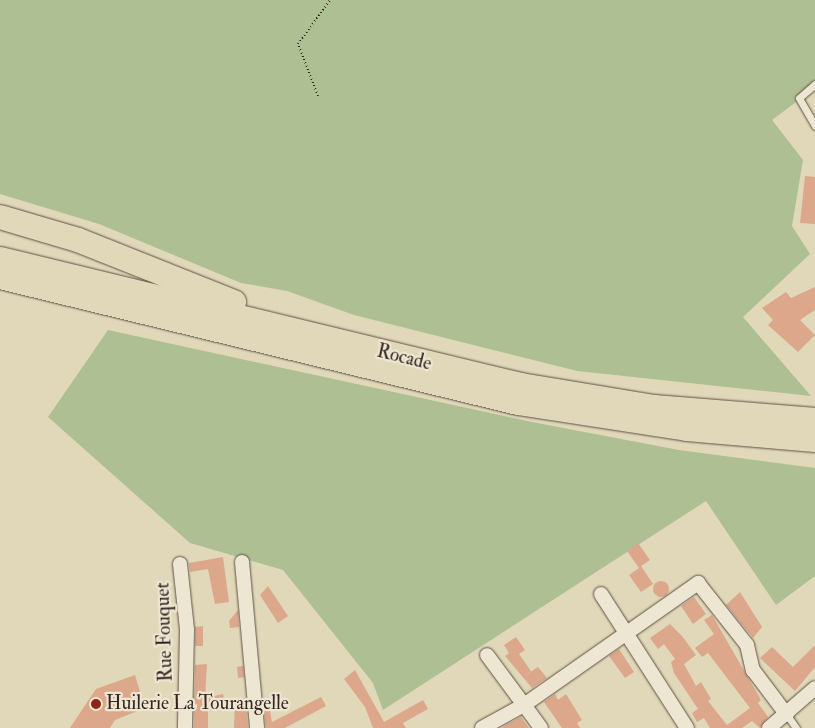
<!DOCTYPE html>
<html>
<head>
<meta charset="utf-8">
<style>
	body { margin:0 }
	#map { position:relative; width:815px; height:728px; overflow:hidden; background:#e1d8b9; font-family:"IM FELL Double Pica",serif }
	div>[style] { position:absolute }
	.green>* { inset:0; background:#aec093 }
	.building>* { inset:0; background:#dca78b }
	.round { border-radius:50% }
	.path>* { height:2px; margin-top:-1px; transform-origin:0; background:repeating-linear-gradient(90deg,#34231d 0 1px,transparent 0 3.5px) }
	.roads { filter:drop-shadow(0 0 1px #5f5044) drop-shadow(0 0 1px #5f5044) }
	.lane>* { height:7px; margin:-3.5px; padding:0 3.5px; transform-origin:3.5px; border-radius:3.5px; background:#ece6d2 }
	.street>* { height:14px; margin:-7px; padding:0 7px; transform-origin:7px; border-radius:7px; background:#ece6d2 }
	.highway>* { height:24px; margin:-12px; padding:0 12px; transform-origin:12px; border-radius:12px; background:#e1d8b9 }
	.dots>* { width:14px; height:14px; translate:-50% -50%; box-sizing:border-box; border:2px solid #ece6d2; border-radius:50% }
	span { translate:-50% -50%; white-space:nowrap; text-align:center; line-height:1.15; -webkit-text-stroke:4.5px #ece6d2; paint-order:stroke }
	.street-label { font-size:19px; color:#34231d }
	.poi-label { font-size:19px; color:#34231d }
	.left { translate:0 -50%; text-align:left }
</style>
</head>
<body>
<div id="map">
	<div class="green">
		<i style="clip-path:polygon(0 0,815px 0,815px 88px,772px 120px,803px 160px,792px 226px,810px 254px,743px 317px,811px 396px,577px 371px,354px 315px,287px 291px,241px 283px,99px 224px,0 194px)"></i>
		<i style="clip-path:polygon(108px 330px,527px 421px,679px 450px,815px 468px,815px 576px,776px 605px,706px 501px,383px 710px,373px 683px,283px 570px,190px 543px,48px 417px)"></i>
	</div>
	<div class="building">
		<i style="clip-path:polygon(805px 176px,815px 177px,815px 224px,800px 223px)"></i>
		<i style="clip-path:polygon(815px 287px,815px 310px,800px 320px,815px 335px,798px 352px,768px 325px,773px 320px,762px 308px,786px 292px,791px 298px)"></i>
		<i style="clip-path:polygon(638px 543px,650px 560px,641px 566px,653px 584px,641px 592px,629px 575px,639px 568px,627px 551px)"></i>
		<i style="clip-path:polygon(223px 557px,229px 602px,215px 604px,208px 569px,190px 572px,189px 563px)"></i>
		<i class="round" style="left:653px;top:581px;width:16px;height:16px"></i>
		<i style="clip-path:polygon(268px 586px,288px 616px,278px 623px,260px 595px)"></i>
		<i style="clip-path:polygon(740px 592px,762px 627px,753px 638px,726px 605px)"></i>
		<i style="clip-path:polygon(694px 597px,706px 614px,693px 624px,681px 606px)"></i>
		<i style="clip-path:polygon(238px 610px,239px 627px,230px 628px,229px 621px)"></i>
		<i style="clip-path:polygon(712px 615px,761px 700px,758px 703px,768px 717px,760px 728px,752px 721px,742px 728px,710px 728px,704px 718px,697px 722px,692px 713px,698px 709px,674px 673px,671px 662px,675px 659px,664px 644px,658px 649px,650px 638px,670px 624px,682px 636px,696px 655px,684px 664px,696px 686px,701px 682px,711px 699px,708px 701px,727px 725px,750px 708px,708px 653px,702px 657px,695px 648px,714px 634px,704px 620px)"></i>
		<i style="clip-path:polygon(203px 626px,203px 646px,195px 646px,195px 627px)"></i>
		<i style="clip-path:polygon(516px 637px,525px 650px,519px 654px,531px 671px,524px 676px,538px 667px,547px 678px,532px 688px,505px 656px,509px 653px,504px 645px)"></i>
		<i style="clip-path:polygon(815px 645px,815px 667px,795px 691px,760px 658px,772px 647px,793px 667px)"></i>
		<i style="clip-path:polygon(619px 649px,634px 672px,625px 678px,609px 656px)"></i>
		<i style="clip-path:polygon(207px 664px,205px 698px,223px 694px,226px 707px,208px 711px,208px 728px,194px 728px,195px 665px)"></i>
		<i style="clip-path:polygon(243px 666px,244px 677px,238px 678px,237px 667px)"></i>
		<i style="clip-path:polygon(355px 670px,384px 722px,423px 700px,428px 709px,403px 723px,406px 728px,373px 728px,365px 707px,344px 679px)"></i>
		<i style="clip-path:polygon(135px 675px,145px 708px,115px 720px,110px 728px,70px 728px,96px 689px)"></i>
		<i style="clip-path:polygon(555px 694px,558px 700px,566px 694px,582px 720px,577px 723px,580px 728px,562px 728px,544px 702px)"></i>
		<i style="clip-path:polygon(321px 697px,326px 706px,285px 728px,266px 728px,264px 711px,270px 711px,272px 722px)"></i>
		<i style="clip-path:polygon(245px 698px,248px 728px,234px 728px,235px 701px)"></i>
		<i style="clip-path:polygon(521px 717px,529px 728px,502px 728px,506px 725px)"></i>
	</div>
	<div class="path">
		<i style="left:318px;top:96px;width:56px;rotate:-111deg"></i>
		<i style="left:298px;top:44px;width:54px;rotate:-54deg"></i>
	</div>
	<div class="roads">
		<div class="lane">
			<i style="left:815px;top:84px;width:21px;rotate:139deg"></i>
			<i style="left:799px;top:98px;width:32px;rotate:60deg"></i>
			<i style="left:787px;top:715px;width:16px;rotate:55deg"></i>
		</div>
		<div class="street">
			<i style="left:242px;top:562px;width:167px;rotate:84.8deg"></i>
			<i style="left:180px;top:564px;width:66px;rotate:83.9deg"></i>
			<i style="left:187px;top:630px;width:98px;rotate:91.2deg"></i>
			<i style="left:601px;top:594px;width:159px;rotate:57.3deg"></i>
			<i style="left:482px;top:728px;width:48px;rotate:-28.7deg"></i>
			<i style="left:524px;top:705px;width:62px;rotate:-126.5deg"></i>
			<i style="left:541px;top:728px;width:29px;rotate:-126deg"></i>
			<i style="left:524px;top:705px;width:213px;rotate:-35deg"></i>
			<i style="left:698px;top:583px;width:79px;rotate:51.7deg"></i>
			<i style="left:747px;top:645px;width:26px;rotate:77deg"></i>
			<i style="left:753px;top:670px;width:56px;rotate:52.9deg"></i>
			<i style="left:769px;top:728px;width:61px;rotate:-41deg"></i>
		</div>
		<div class="highway">
			<i style="left:0;top:217px;width:81px;rotate:16.4deg"></i>
			<i style="left:78px;top:240px;width:168px;rotate:21.7deg"></i>
			<i style="left:0;top:259px;width:536px;rotate:13.6deg"></i>
			<i style="left:521px;top:385px;width:135px;rotate:9.4deg"></i>
			<i style="left:654px;top:407px;width:162px;rotate:4.6deg"></i>
			<i style="left:0;top:277px;width:533px;rotate:13.67deg"></i>
			<i style="left:518px;top:403px;width:171px;rotate:8.7deg"></i>
			<i style="left:687px;top:429px;width:128px;rotate:4.9deg"></i>
		</div>
	</div>
	<div class="dots">
		<i style="left:96px;top:704px;background:#8f2418"></i>
	</div>
	<div class="street-label">
		<span style="left:404px;top:358px;rotate:14deg">Rocade</span>
		<span style="left:165px;top:632px;rotate:-92deg">Rue Fouquet</span>
	</div>
	<div class="poi-label">
		<span class="left" style="left:106px;top:704px">Huilerie La Tourangelle</span>
	</div>
</div>
</body>
</html>
